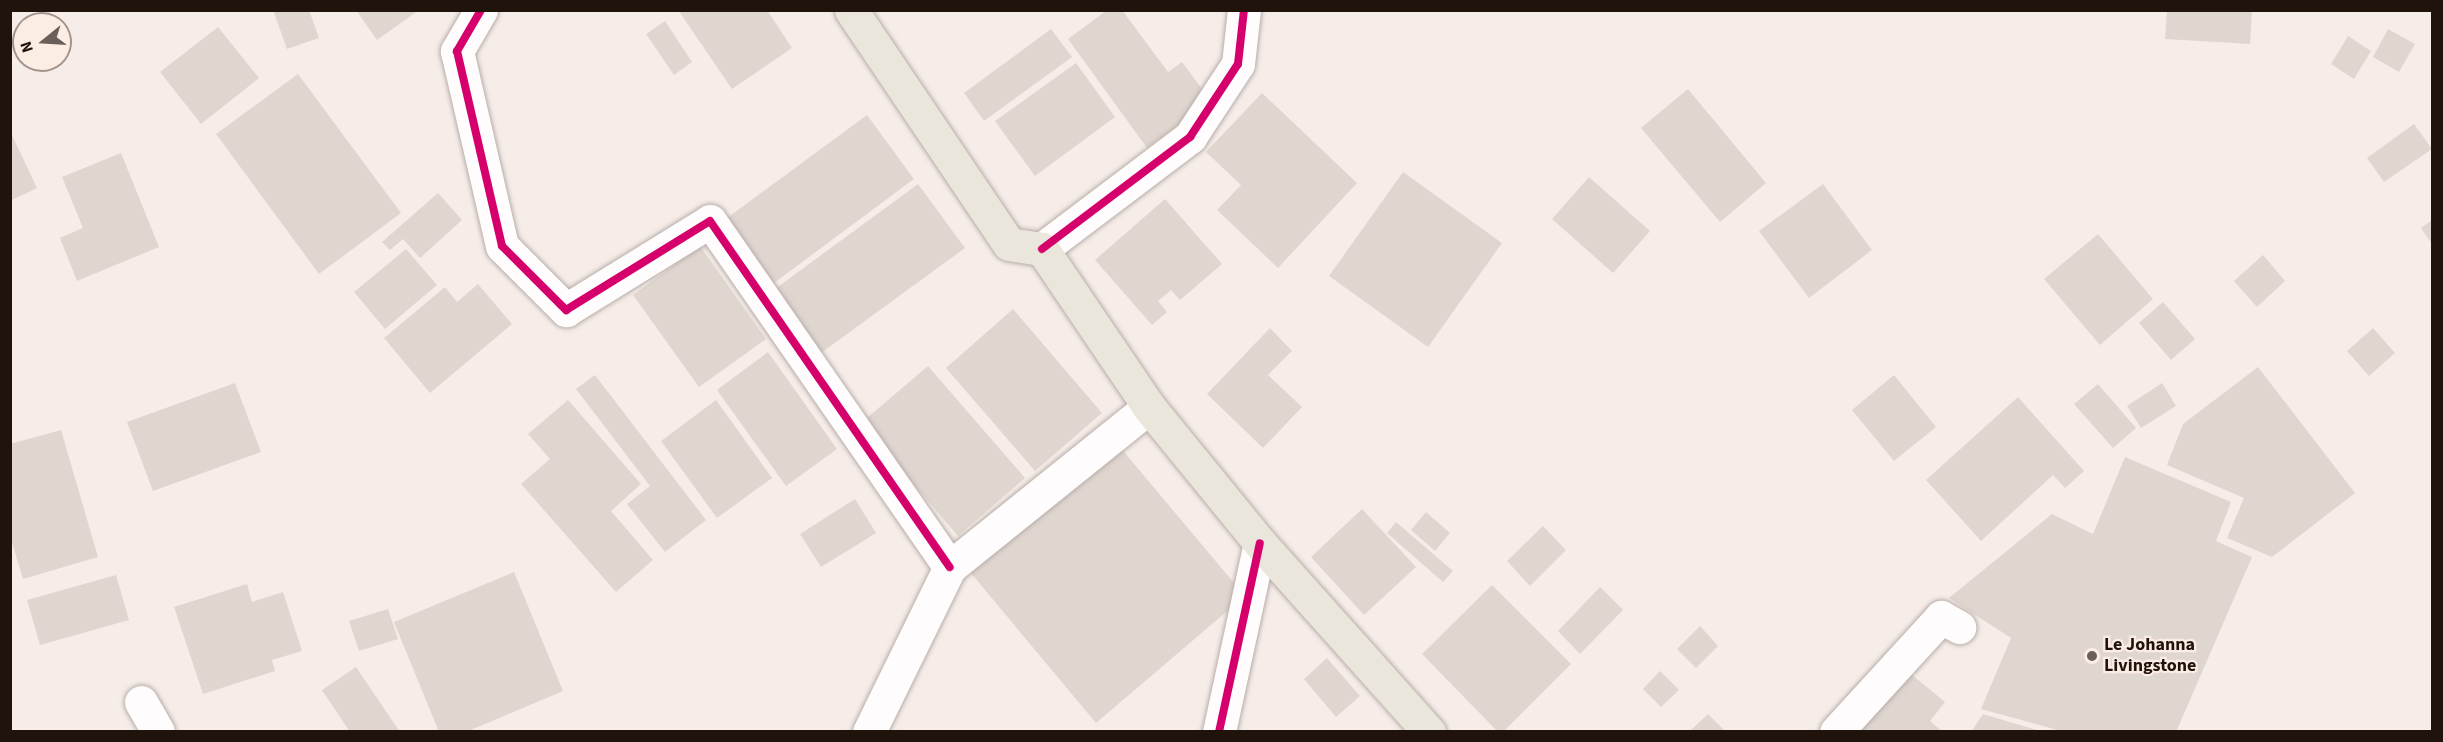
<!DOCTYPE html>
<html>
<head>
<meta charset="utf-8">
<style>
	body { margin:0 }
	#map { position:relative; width:2443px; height:742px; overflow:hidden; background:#f6ede9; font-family:"Source Sans 3",sans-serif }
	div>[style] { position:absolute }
	.building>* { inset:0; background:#e0d6d0 }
	.roads { filter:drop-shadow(0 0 2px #b8ada8) drop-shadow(0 0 2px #b8ada8) }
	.minor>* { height:33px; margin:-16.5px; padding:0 16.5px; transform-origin:16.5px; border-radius:16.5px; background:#fefcfc }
	.major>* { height:33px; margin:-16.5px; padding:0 16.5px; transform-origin:16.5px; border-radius:16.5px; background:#eae6db }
	.cycleway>* { height:8px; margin:-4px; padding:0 4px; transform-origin:4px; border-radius:4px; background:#d6006c }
	.dots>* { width:16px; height:16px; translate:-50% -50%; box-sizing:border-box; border:3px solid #fbece4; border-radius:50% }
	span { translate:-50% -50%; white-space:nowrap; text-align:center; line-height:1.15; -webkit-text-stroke:4.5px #fbece4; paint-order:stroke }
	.poi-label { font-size:18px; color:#20130c; font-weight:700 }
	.left { translate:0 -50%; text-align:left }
	.frame { position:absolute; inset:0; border:12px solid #20130c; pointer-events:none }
	.north { position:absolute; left:12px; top:12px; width:60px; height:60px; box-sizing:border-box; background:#fbece4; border:2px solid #a3958e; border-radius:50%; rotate:252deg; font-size:16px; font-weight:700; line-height:24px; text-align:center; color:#20130c }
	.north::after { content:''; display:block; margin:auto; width:21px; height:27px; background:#6b5f59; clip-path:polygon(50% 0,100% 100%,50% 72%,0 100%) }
</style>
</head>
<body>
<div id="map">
	<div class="building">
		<i style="clip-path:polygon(273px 10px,309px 10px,319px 38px,287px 49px)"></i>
		<i style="clip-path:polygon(356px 10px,419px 10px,377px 40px)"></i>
		<i style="clip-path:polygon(678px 10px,767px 10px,792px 48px,732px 89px)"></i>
		<i style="clip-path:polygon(1107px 10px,1122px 10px,1168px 72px,1182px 62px,1211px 101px,1147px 148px,1068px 39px)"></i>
		<i style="clip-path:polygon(2167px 10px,2252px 10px,2250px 44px,2165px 39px)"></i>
		<i style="clip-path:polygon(665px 21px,692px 62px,674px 75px,646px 34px)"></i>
		<i style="clip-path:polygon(218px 27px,259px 78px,201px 124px,160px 72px)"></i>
		<i style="clip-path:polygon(1051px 29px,1072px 57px,984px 121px,964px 93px)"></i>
		<i style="clip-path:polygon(2388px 29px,2415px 44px,2399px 72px,2373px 57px)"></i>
		<i style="clip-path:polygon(2348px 36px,2371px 51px,2354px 79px,2331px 64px)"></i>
		<i style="clip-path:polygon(1076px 63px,1115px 117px,1035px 176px,995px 121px)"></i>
		<i style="clip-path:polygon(298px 74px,401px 213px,319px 274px,216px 134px)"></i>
		<i style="clip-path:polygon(1688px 89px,1766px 183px,1720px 222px,1641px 128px)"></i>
		<i style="clip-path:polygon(1262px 93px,1357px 183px,1278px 268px,1217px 210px,1241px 185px,1206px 152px)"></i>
		<i style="clip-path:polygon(867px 115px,914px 179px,774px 283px,727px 218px)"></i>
		<i style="clip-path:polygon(2414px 124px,2432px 149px,2384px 182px,2367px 158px)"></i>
		<i style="clip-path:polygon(10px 131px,37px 188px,10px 201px)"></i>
		<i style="clip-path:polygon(121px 153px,159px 247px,77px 281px,60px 238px,83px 228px,62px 177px)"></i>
		<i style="clip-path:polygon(1403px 172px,1502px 243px,1428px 347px,1329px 276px)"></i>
		<i style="clip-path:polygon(1589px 177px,1650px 231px,1613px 273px,1552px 219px)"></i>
		<i style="clip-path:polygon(918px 184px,965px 248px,821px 353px,775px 289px)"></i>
		<i style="clip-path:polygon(1823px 184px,1872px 250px,1809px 298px,1759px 231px)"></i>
		<i style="clip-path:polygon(438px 193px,462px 220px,420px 258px,403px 239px,390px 250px,382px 242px)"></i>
		<i style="clip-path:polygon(1165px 199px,1222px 264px,1180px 300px,1171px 290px,1158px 301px,1167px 312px,1152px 325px,1095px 260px)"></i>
		<i style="clip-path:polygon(2432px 220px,2432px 244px,2421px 228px)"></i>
		<i style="clip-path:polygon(2098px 234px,2153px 299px,2100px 345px,2044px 279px)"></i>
		<i style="clip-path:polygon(700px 246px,766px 339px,699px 387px,633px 295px)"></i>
		<i style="clip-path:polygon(406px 249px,437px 285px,385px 329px,354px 292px)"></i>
		<i style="clip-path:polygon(2263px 255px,2285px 281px,2257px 307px,2234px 281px)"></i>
		<i style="clip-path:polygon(478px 284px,512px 324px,430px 393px,384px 338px,445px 287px,457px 302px)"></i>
		<i style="clip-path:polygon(2163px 302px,2195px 339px,2171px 360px,2139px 323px)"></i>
		<i style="clip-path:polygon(1013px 309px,1102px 413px,1035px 471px,946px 368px)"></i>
		<i style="clip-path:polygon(1270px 328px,1292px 351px,1268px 375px,1302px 407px,1263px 448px,1207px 394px)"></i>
		<i style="clip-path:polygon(2373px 328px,2395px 353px,2369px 376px,2347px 351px)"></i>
		<i style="clip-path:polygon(768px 352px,837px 449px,786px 486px,717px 390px)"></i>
		<i style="clip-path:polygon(928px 366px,1025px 478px,958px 536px,861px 423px)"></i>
		<i style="clip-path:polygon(2258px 367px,2355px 493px,2272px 557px,2227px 538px,2244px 498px,2167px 465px,2183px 424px)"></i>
		<i style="clip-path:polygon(595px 375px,706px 520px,665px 552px,627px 504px,650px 486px,576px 389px)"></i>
		<i style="clip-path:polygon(1894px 375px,1936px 427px,1894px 461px,1852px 410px)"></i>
		<i style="clip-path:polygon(235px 383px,261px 452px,153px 491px,127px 422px)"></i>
		<i style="clip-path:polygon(2162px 383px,2176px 406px,2141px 428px,2127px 406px)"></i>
		<i style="clip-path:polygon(2098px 384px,2136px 428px,2113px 448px,2074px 404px)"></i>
		<i style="clip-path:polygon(2018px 397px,2084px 471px,2065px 488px,2053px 475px,1981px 541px,1926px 480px)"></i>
		<i style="clip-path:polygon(568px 400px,641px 484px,611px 511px,653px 560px,616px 592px,521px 484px,550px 459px,528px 434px)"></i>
		<i style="clip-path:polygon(716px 400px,772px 478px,717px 518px,661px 441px)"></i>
		<i style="clip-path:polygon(61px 430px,98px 557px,23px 579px,10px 536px,10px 444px)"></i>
		<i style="clip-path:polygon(1119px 446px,1245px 596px,1096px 723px,970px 572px)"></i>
		<i style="clip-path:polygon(2125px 457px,2231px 502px,2216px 541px,2252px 557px,2176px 732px,2065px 732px,1981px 709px,2011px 638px,1949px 598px,2052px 514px,2093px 534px)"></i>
		<i style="clip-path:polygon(855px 499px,876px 533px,821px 567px,800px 534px)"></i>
		<i style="clip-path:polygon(1362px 509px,1416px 567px,1364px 615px,1311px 557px)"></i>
		<i style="clip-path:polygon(1426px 512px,1450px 533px,1435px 551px,1411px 530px)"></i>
		<i style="clip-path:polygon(1396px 522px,1453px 571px,1443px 582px,1387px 533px)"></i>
		<i style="clip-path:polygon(1543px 526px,1566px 550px,1530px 586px,1507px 561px)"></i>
		<i style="clip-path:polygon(514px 572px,563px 691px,466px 732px,439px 732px,394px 622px)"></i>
		<i style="clip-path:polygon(116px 575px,129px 620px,40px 645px,27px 600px)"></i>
		<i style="clip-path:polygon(247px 584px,252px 602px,283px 592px,302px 651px,272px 660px,275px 671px,203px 694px,174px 607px)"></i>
		<i style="clip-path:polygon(1492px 585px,1571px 664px,1503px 732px,1498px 732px,1422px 654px)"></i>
		<i style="clip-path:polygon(1600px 587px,1623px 610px,1580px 654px,1558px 631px)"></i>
		<i style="clip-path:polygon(388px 609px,398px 639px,359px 651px,349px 621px)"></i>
		<i style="clip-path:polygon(1700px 626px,1718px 646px,1696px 668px,1677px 649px)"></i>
		<i style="clip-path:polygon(1327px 658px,1360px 696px,1336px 717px,1304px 679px)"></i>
		<i style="clip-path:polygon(356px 667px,400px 732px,350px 732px,322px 690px)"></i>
		<i style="clip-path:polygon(1906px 670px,1945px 702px,1930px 721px,1943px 732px,1858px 732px)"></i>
		<i style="clip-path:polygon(1660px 671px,1679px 690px,1661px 707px,1643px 689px)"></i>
		<i style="clip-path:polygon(1708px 714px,1726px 732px,1689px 732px)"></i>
		<i style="clip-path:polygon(1983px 714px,2040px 731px,2040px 732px,1971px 732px)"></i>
	</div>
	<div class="roads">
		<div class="minor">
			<i style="left:481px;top:10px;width:48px;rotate:120.3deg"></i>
			<i style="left:457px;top:51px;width:200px;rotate:77deg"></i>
			<i style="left:502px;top:246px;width:91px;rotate:45deg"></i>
			<i style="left:566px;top:310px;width:169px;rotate:-31.7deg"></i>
			<i style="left:710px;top:221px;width:421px;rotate:55.3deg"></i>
			<i style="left:1042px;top:249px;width:186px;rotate:-37.1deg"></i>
			<i style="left:1190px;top:137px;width:87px;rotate:-56.7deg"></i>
			<i style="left:1238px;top:64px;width:54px;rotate:-83.7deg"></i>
			<i style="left:141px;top:702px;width:34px;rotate:60deg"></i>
			<i style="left:869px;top:732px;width:184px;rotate:-63.9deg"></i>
			<i style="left:950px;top:567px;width:255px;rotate:-38.8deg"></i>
			<i style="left:1219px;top:732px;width:193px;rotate:-77.8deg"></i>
			<i style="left:1836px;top:732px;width:156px;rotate:-47.6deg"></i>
			<i style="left:1941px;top:617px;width:21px;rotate:29deg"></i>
		</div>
		<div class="major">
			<i style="left:851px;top:10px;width:282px;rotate:56deg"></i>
			<i style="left:1009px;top:244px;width:33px;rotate:9deg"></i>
			<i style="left:1042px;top:249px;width:191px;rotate:55.9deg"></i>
			<i style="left:1149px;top:407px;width:176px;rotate:50.8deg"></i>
			<i style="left:1260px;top:543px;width:254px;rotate:48.2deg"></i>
		</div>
	</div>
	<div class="cycleway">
		<i style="left:481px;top:10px;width:48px;rotate:120.3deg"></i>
		<i style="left:457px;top:51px;width:200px;rotate:77deg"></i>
		<i style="left:502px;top:246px;width:91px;rotate:45deg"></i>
		<i style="left:566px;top:310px;width:169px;rotate:-31.7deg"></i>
		<i style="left:710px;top:221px;width:421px;rotate:55.3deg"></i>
		<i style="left:1042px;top:249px;width:186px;rotate:-37.1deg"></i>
		<i style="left:1190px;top:137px;width:87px;rotate:-56.7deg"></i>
		<i style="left:1238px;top:64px;width:54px;rotate:-83.7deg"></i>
		<i style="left:1219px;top:732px;width:193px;rotate:-77.8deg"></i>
	</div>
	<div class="dots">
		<i style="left:2092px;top:656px;background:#6b5f59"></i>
	</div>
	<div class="poi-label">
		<span class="left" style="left:2104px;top:656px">Le Johanna<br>Livingstone</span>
	</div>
	<div class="frame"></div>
	<div class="north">N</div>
</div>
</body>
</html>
